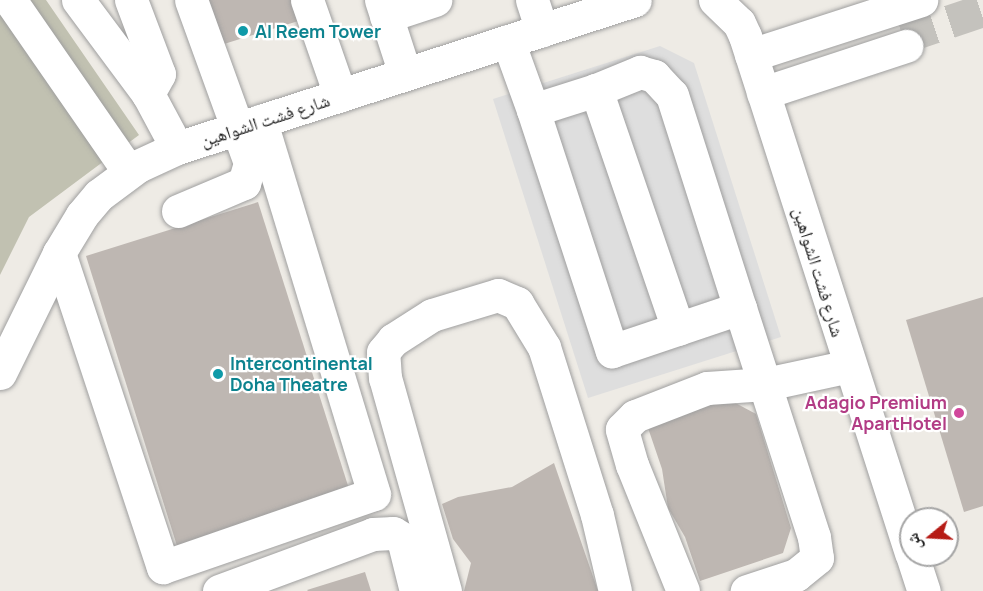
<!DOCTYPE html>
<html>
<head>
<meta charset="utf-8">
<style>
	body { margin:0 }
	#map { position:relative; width:983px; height:591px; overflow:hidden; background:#eeebe5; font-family:Manrope,"Noto Naskh Arabic",sans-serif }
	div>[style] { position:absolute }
	.construction>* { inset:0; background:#c1c1b1 }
	.parking>* { inset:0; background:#dedede }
	.building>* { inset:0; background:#beb7b2 }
	.minor-tunnel>* { height:33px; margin-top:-16.5px; transform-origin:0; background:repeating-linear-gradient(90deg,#c4c2bd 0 33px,transparent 0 49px) }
	.roads { filter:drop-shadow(0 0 2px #9f9f9f) drop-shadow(0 0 2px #9f9f9f) }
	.minor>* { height:33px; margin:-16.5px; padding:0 16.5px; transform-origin:16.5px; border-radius:16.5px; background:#fff }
	.dots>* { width:16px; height:16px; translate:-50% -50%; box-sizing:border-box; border:3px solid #fff; border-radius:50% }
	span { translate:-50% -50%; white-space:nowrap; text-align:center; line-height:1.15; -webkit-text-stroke:4.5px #fff; paint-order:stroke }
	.culture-label { font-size:18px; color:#0d838f; font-weight:700 }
	.left { translate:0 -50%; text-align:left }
	.street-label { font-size:18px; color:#1e1e1e }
	.hotel-label { font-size:18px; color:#b23c85; font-weight:700 }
	.right { translate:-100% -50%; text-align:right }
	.north { position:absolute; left:899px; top:507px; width:60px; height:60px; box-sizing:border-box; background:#fff; border:2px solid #a5a5a5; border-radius:50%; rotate:252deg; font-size:16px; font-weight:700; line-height:24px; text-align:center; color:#1e1e1e }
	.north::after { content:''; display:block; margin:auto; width:21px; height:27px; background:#b61b15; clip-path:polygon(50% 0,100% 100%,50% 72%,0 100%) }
</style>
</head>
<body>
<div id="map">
	<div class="construction">
		<i style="clip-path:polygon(0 0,46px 0,139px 135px,29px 217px,0 275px)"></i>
	</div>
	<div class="parking">
		<i style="clip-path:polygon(660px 46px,694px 63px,781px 337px,588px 398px,493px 99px)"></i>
	</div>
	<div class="building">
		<i style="clip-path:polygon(209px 0,302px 0,308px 18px,224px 44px)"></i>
		<i style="clip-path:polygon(258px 202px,350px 492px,177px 546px,86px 256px)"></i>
		<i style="clip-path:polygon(983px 297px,983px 506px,964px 512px,906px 320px)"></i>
		<i style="clip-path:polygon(728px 399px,756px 414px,791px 528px,783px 553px,700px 581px,685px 537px,668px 508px,662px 469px,647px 425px)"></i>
		<i style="clip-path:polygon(554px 463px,598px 591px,464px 591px,471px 563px,453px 539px,442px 504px,458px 497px,512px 487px)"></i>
		<i style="clip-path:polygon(365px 572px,371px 591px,308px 591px,307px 590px)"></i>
	</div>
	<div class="minor-tunnel">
		<i style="left:903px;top:37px;width:84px;rotate:-18.6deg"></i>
	</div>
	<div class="roads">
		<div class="minor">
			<i style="left:10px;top:0;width:209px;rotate:55.3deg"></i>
			<i style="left:78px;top:0;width:117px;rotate:53.3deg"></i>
			<i style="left:148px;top:94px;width:61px;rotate:61.8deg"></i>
			<i style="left:131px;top:0;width:79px;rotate:69.3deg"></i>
			<i style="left:159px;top:74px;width:23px;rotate:119deg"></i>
			<i style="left:307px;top:0;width:101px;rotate:70.8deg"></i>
			<i style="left:381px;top:0;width:78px;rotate:72deg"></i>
			<i style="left:532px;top:0;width:32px;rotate:72deg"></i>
			<i style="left:715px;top:0;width:33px;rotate:44deg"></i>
			<i style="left:739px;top:23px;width:14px;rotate:65deg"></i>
			<i style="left:745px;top:36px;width:543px;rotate:72.2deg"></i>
			<i style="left:386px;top:16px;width:52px;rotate:-18.1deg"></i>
			<i style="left:508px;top:41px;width:73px;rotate:70.1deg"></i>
			<i style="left:751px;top:55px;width:179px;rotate:-17.9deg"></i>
			<i style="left:596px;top:90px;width:48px;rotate:-22.2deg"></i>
			<i style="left:640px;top:72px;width:15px;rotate:16deg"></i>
			<i style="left:654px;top:76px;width:26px;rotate:47deg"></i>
			<i style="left:672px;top:95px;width:224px;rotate:72.3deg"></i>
			<i style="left:763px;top:93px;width:151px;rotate:-18.2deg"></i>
			<i style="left:178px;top:211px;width:72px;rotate:-23deg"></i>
			<i style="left:244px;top:183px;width:21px;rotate:-73deg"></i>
			<i style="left:250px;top:163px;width:173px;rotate:-109.9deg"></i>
			<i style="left:59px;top:253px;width:331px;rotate:71.7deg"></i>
			<i style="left:163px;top:567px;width:223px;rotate:-19.1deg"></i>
			<i style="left:374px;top:494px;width:390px;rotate:-106.9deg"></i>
			<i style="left:678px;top:329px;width:253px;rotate:-108.9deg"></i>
			<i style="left:596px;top:90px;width:66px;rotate:162.4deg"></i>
			<i style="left:533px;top:110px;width:254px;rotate:71.9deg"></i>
			<i style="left:612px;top:351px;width:135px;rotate:-18.6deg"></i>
			<i style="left:740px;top:308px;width:241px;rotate:72.1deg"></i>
			<i style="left:814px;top:537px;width:21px;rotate:82deg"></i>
			<i style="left:817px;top:558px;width:27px;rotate:141deg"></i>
			<i style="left:796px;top:575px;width:52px;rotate:161.9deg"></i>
			<i style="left:0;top:373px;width:134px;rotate:-63.8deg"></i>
			<i style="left:59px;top:253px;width:44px;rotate:-58.8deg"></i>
			<i style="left:82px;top:215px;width:26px;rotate:-50deg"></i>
			<i style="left:99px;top:195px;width:49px;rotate:-36.6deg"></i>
			<i style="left:138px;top:166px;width:43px;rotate:-24.8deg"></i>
			<i style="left:177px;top:148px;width:481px;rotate:-17.9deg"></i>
			<i style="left:912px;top:555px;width:38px;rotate:72deg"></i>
			<i style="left:219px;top:591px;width:164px;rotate:-20.3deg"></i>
			<i style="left:373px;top:534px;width:20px;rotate:-3deg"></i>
			<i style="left:393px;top:533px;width:12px;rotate:31deg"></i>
			<i style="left:403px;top:539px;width:54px;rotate:76deg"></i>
			<i style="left:445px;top:591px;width:221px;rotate:-105.7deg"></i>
			<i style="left:385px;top:378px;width:26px;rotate:-94deg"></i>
			<i style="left:383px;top:352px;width:16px;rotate:-50deg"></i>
			<i style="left:393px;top:340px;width:46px;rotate:-32.7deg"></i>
			<i style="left:432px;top:315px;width:69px;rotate:-16.9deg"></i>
			<i style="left:498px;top:295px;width:21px;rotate:23deg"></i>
			<i style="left:517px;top:303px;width:52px;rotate:58.5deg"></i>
			<i style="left:544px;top:347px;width:176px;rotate:72.5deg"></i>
			<i style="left:597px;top:515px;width:78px;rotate:76.7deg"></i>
			<i style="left:683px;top:591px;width:136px;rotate:-112deg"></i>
			<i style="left:632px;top:465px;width:37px;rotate:-106deg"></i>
			<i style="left:622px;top:429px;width:18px;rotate:-45deg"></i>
			<i style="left:635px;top:416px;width:77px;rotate:-21.3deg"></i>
			<i style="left:707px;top:388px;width:59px;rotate:-3.9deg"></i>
			<i style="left:766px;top:384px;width:85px;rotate:-12.2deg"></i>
		</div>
	</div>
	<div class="dots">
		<i style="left:243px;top:31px;background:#0f9aa8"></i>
		<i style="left:218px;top:374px;background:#0f9aa8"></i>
		<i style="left:959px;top:413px;background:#d1479c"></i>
	</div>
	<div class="culture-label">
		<span class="left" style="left:255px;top:31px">Al Reem Tower</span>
		<span class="left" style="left:230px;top:374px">Intercontinental<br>Doha Theatre</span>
	</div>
	<div class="street-label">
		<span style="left:265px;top:120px;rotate:-18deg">شارع فشت الشواهين</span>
		<span style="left:819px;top:272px;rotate:73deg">شارع فشت الشواهين</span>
	</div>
	<div class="hotel-label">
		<span class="right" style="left:947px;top:413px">Adagio Premium<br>ApartHotel</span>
	</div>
	<div class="north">ش</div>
</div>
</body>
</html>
